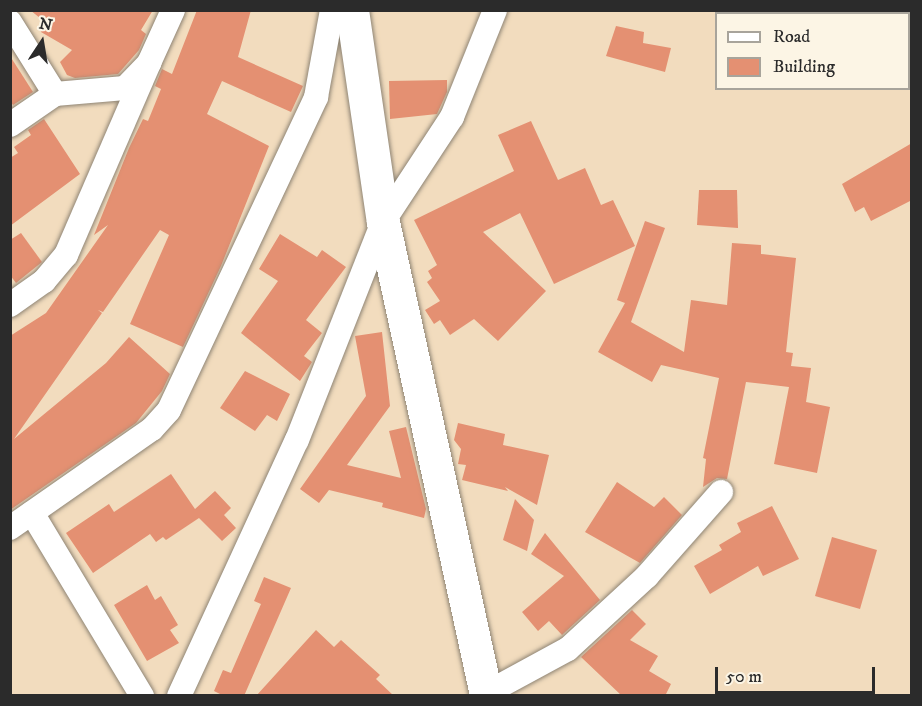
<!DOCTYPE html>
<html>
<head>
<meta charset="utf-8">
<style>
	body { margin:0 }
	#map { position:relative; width:922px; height:706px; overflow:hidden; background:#f2dcbe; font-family:"IM FELL DW Pica",serif }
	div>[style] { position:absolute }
	.building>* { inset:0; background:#e49072 }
	.roads { filter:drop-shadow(0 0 2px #8e8474) drop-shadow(0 0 2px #8e8474) }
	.street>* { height:24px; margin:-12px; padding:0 12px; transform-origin:12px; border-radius:12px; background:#fff }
	.secondary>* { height:33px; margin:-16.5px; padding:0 16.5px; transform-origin:16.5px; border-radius:16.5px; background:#fff }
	span { translate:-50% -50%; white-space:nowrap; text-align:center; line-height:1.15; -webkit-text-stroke:4.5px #fcf5e5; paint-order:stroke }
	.frame { position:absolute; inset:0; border:12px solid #2b2b2b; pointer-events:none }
	.legend { position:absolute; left:715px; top:12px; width:195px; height:78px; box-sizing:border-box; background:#fcf5e5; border:2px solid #a8a49b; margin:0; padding:8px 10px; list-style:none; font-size:18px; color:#2b2b2b }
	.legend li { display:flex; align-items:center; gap:12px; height:30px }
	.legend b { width:30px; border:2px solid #a8a49b }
	.north { position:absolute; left:12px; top:12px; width:60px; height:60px; -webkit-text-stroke:4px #fcf5e5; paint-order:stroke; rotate:12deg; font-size:16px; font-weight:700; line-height:24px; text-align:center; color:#2b2b2b }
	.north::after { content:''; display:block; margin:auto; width:21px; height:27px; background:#2b2b2b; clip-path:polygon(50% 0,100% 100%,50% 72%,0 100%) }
	.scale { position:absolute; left:715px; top:667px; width:160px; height:27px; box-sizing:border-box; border:3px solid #2b2b2b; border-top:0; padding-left:8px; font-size:18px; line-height:21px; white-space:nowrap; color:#2b2b2b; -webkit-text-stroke:4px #fcf5e5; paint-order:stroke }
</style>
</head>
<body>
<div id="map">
	<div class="building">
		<i style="clip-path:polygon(30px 10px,153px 10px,141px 30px,146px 34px,139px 50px,118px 74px,75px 78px,67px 75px,60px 62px,72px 50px,41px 32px,45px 22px)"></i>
		<i style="clip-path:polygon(197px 10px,251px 10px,238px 57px,303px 86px,291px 112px,222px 81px,207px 114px,269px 146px,221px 266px,183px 347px,130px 324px,169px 235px,160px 230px,103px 312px,98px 310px,102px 313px,14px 439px,106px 363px,129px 337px,170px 374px,162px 391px,136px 423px,10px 510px,10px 336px,46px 313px,108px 225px,94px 235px,129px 148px,143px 119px,148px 121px,161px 89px,155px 86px,162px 69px,172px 74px)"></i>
		<i style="clip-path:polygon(616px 26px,644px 32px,643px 43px,671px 48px,665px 72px,606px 56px)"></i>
		<i style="clip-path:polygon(10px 56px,33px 92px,13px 105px,10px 101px)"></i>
		<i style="clip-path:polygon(447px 80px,447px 92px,437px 114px,390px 119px,389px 81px)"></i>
		<i style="clip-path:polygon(44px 119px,80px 174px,10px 226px,10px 158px,18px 153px,14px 147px,31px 135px,28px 130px)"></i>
		<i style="clip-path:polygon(531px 121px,558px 180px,585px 168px,601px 205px,613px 200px,635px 246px,554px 284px,520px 213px,483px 232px,546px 291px,498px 341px,474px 319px,450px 335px,440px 320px,434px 324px,425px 310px,440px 301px,427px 282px,432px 278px,428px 271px,437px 265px,414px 220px,514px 171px,498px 135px)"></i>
		<i style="clip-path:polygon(912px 143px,912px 200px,871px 221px,864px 207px,855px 212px,842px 184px)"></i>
		<i style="clip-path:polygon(699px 190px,737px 190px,738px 228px,697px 225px)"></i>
		<i style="clip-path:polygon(645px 221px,665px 228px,631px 322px,684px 352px,691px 300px,727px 305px,732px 243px,761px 245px,761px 254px,796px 258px,786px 352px,793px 353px,791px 366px,811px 368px,806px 402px,830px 407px,817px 473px,774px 464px,789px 387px,746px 382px,727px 479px,717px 478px,703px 487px,706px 459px,703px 458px,719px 378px,661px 365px,652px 382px,598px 352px,625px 303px,617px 300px)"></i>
		<i style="clip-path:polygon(21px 233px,42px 262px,16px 283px,10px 275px,10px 240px)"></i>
		<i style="clip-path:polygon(280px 234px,317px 257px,322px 250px,346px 267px,306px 320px,322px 333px,304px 356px,312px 362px,300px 381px,241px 333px,278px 281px,259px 269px)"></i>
		<i style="clip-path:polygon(382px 332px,390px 406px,347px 465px,401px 478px,389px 431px,406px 427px,426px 509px,424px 518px,382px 507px,383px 503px,329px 490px,319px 503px,300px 489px,366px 396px,355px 336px)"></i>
		<i style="clip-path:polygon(245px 371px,290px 394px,277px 421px,267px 415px,255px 431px,220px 408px)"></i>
		<i style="clip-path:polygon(458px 423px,505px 434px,503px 445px,549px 455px,537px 505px,505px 487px,508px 491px,462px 480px,466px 465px,458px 464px,461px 449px,454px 440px)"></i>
		<i style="clip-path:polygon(171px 474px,195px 509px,215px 491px,231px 508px,224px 515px,236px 528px,222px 541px,199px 518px,166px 540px,163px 537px,156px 542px,150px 534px,93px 573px,66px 533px,109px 504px,114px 512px)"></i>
		<i style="clip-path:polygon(617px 482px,654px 507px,664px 497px,682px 515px,640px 563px,585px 532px)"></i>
		<i style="clip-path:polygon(515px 499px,534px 520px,527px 551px,503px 540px)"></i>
		<i style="clip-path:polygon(772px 506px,799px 559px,763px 576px,758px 566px,710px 594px,694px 566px,722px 550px,719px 545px,741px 532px,737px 523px)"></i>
		<i style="clip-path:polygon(545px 533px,600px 600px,562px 635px,549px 621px,538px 631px,522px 612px,564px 576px,531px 554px)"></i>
		<i style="clip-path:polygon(832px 537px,877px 550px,860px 609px,815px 596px)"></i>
		<i style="clip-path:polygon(264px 577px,291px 588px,244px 696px,224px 696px,214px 691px,223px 670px,231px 673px,261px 604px,254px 601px)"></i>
		<i style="clip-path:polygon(147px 585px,155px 600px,161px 596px,178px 625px,170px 630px,179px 643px,147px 661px,114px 605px)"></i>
		<i style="clip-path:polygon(632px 610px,646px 624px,630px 640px,658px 656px,649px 671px,671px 684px,665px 696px,622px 696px,581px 657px)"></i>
		<i style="clip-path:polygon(316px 630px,334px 647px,341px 640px,380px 675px,376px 679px,394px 696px,256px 696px)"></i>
	</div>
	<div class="roads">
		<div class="street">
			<i style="left:10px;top:22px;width:85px;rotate:58deg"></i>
			<i style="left:10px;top:125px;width:55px;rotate:-34.6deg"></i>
			<i style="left:55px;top:94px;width:70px;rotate:-4.9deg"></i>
			<i style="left:125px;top:88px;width:35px;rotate:-46deg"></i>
			<i style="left:149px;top:63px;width:58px;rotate:-65.6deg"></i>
			<i style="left:10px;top:305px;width:42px;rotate:-35.2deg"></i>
			<i style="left:44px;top:281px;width:34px;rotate:-50deg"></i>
			<i style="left:66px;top:255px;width:209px;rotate:-66.6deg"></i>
			<i style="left:32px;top:513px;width:214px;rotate:59deg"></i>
			<i style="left:10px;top:528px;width:173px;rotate:-34.9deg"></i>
			<i style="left:152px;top:429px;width:25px;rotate:-48deg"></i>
			<i style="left:169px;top:410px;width:346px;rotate:-64.8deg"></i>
			<i style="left:316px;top:97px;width:88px;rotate:-79.6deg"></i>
			<i style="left:485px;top:694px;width:94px;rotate:-28.5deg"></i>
			<i style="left:568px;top:649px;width:108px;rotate:-42.7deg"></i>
			<i style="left:647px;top:576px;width:112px;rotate:-48.6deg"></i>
			<i style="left:179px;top:696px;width:282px;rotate:-65.3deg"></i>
			<i style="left:297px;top:440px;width:234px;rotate:-68.5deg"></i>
			<i style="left:383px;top:222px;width:126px;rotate:-56.7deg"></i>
			<i style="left:452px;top:117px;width:115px;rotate:-68.1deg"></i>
		</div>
		<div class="secondary">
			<i style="left:352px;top:10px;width:214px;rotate:81.7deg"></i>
			<i style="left:383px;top:222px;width:485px;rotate:77.7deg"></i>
		</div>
	</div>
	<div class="frame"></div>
	<ul class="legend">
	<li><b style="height:8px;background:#fff"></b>Road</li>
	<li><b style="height:16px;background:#e49072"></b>Building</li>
	</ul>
	<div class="north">N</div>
	<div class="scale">50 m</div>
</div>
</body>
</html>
